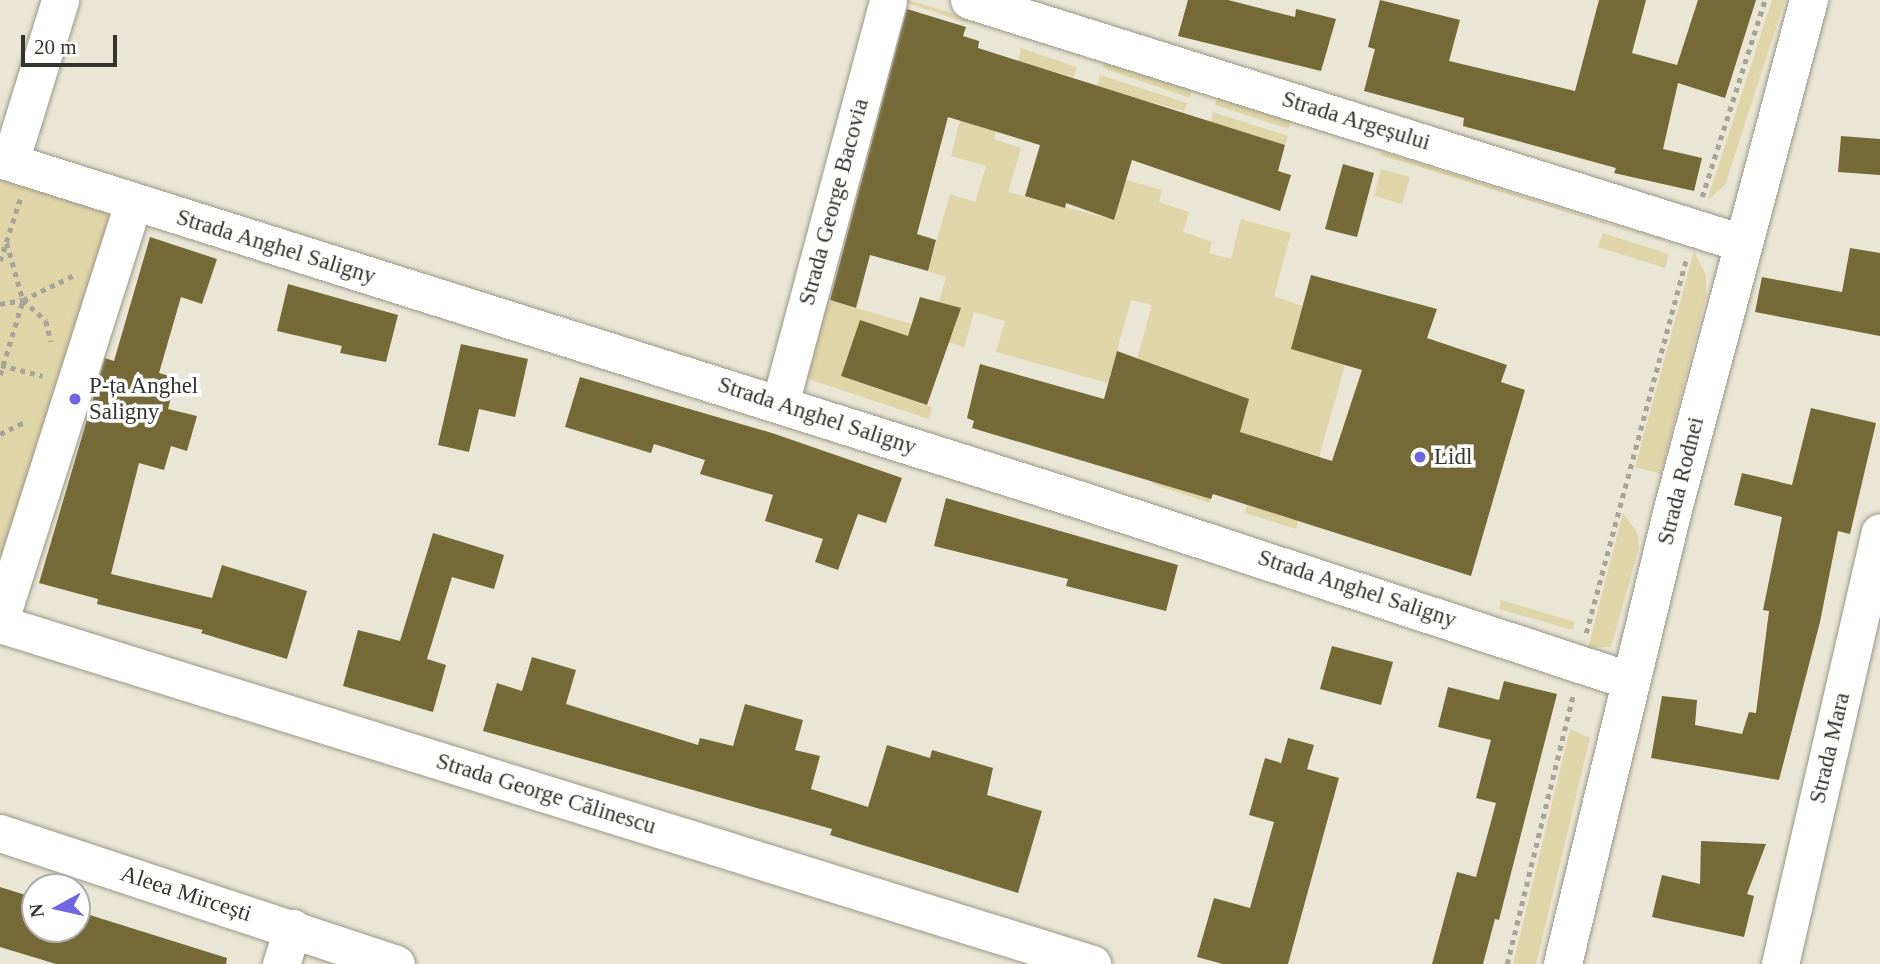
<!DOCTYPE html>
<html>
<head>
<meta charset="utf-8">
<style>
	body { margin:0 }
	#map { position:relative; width:1880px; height:964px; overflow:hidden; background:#eae6d6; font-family:"Times New Roman",serif }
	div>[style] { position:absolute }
	.green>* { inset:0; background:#e0d5a9 }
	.building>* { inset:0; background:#756937 }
	.path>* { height:4.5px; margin-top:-2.25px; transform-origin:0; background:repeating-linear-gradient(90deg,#a6a397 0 5px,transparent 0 10px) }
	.roads { filter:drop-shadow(0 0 2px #9b9788) drop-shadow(0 0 2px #9b9788) }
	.minor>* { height:37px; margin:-18.5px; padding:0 18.5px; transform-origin:18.5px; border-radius:18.5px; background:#fff }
	.secondary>* { height:38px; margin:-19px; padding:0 19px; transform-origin:19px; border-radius:19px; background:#fff }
	.dots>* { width:19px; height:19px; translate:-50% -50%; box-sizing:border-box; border:4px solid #fff; border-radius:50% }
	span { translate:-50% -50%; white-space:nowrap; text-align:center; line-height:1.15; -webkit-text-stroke:7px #fff; paint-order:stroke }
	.street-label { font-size:23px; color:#35332d }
	.poi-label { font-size:23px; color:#35332d }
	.left { translate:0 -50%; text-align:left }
	.north { position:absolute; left:21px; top:873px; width:70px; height:70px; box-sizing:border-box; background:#fff; border:2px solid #aeadab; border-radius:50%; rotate:262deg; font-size:19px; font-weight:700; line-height:28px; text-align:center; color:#35332d }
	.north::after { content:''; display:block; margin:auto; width:24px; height:32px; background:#7066e0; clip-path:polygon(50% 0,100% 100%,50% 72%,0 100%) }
	.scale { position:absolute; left:21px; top:35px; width:96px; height:32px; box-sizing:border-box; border:4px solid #35332d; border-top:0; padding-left:9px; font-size:21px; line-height:24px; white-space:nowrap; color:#35332d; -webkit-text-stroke:5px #fff; paint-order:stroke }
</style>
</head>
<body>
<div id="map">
	<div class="green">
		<i style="clip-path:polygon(908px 0,968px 18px,967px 23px,907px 3px)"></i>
		<i style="clip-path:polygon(1772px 0,1785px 0,1725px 185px,1707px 201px)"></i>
		<i style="clip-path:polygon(1021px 48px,1077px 67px,1074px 77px,1018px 61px)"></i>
		<i style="clip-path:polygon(1106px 58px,1192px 88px,1190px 98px,1103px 68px)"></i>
		<i style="clip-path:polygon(1100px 75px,1187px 103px,1184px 111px,1097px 87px)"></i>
		<i style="clip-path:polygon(1218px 97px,1291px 121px,1289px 129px,1215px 105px)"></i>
		<i style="clip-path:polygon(1213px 112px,1288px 136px,1285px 145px,1211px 122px)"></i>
		<i style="clip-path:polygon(960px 120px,996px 132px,994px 139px,1021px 148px,1008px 192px,1114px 220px,1126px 180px,1162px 190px,1159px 202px,1189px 212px,1183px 232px,1212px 242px,1209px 253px,1231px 259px,1241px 219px,1291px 233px,1274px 296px,1303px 306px,1291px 349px,1345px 365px,1319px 457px,1195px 424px,1207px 383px,1186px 376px,1132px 377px,1152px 305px,1131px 300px,1108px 383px,996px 352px,1005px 321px,974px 312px,964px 347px,929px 336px,946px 277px,928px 271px,950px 194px,975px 202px,986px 166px,951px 156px)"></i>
		<i style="clip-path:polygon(1381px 151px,1681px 247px,1380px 155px)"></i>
		<i style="clip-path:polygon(1381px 169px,1410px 177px,1402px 204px,1374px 196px)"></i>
		<i style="clip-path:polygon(0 174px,121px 215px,0 589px)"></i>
		<i style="clip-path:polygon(1603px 233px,1669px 254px,1665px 268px,1598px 247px)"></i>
		<i style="clip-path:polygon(1694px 251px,1706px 275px,1706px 297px,1661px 474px,1635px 467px)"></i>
		<i style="clip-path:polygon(828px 300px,912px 324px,908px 336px,841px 376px,932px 407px,929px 419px,805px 378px)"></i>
		<i style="clip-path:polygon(1153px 480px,1211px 499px,1210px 503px,1152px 484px)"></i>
		<i style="clip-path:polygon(1247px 505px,1298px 521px,1296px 529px,1245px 513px)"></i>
		<i style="clip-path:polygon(1623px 513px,1637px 532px,1639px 548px,1611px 647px,1588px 648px)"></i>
		<i style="clip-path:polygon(1501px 600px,1575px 622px,1573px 630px,1499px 609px)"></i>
		<i style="clip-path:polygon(1570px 729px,1590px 738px,1536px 964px,1513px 964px)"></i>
	</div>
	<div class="building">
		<i style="clip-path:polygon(1188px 0,1228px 0,1295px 17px,1296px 9px,1336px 19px,1321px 71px,1178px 36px)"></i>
		<i style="clip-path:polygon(1380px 0,1460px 20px,1449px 61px,1575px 91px,1599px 0,1646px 0,1632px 53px,1677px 65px,1698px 0,1756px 0,1725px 98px,1678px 83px,1663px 149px,1702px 158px,1694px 191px,1614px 173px,1616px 168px,1463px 126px,1464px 118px,1364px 91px,1375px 49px,1368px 47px)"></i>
		<i style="clip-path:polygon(907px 9px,966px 27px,963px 36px,979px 41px,978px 48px,1285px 145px,1278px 171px,1291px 175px,1280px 211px,1132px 160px,1114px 220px,1066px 203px,1065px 208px,1025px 196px,1040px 145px,948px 117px,917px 234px,936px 240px,928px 271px,870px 255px,856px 308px,830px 300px)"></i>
		<i style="clip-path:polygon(1841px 136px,1880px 139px,1880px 175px,1838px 172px)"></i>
		<i style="clip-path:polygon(1343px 164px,1374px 173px,1357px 237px,1325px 229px)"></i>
		<i style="clip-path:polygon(150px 237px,217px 259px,202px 304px,181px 297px,159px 373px,176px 378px,168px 409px,197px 416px,187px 451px,171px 446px,164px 470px,139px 463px,111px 574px,212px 598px,222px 565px,307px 591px,287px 659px,201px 633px,203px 630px,97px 604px,98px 599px,39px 583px,105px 358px,114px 361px)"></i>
		<i style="clip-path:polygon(1850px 248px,1880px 253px,1880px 336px,1755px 312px,1762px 277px,1842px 292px)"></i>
		<i style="clip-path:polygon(1311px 275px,1437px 309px,1427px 338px,1507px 365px,1501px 382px,1525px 390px,1471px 576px,1213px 494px,1211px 499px,972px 428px,974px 421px,967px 418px,980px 364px,1104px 399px,1117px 351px,1249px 399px,1240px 432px,1332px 461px,1362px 370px,1291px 349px)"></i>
		<i style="clip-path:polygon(288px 284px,398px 315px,386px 362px,340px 353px,342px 346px,277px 331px)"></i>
		<i style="clip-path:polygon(920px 297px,961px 308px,927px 405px,841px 376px,860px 320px,908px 336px)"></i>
		<i style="clip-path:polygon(461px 344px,528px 359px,515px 417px,479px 409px,469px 452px,438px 445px)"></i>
		<i style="clip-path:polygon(580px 377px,772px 433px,902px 478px,886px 523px,858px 514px,838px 570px,815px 562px,823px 539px,765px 521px,773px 495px,700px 474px,705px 460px,654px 444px,651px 453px,565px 427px)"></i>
		<i style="clip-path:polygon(1811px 408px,1876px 423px,1850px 534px,1838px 531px,1820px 622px,1779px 780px,1651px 758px,1662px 696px,1697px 700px,1695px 725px,1742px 734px,1749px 712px,1756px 713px,1769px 611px,1763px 610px,1782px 517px,1734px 505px,1742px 473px,1792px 485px)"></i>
		<i style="clip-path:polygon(946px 498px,1178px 565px,1166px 611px,1066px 586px,1068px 579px,934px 546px)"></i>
		<i style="clip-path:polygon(433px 533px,504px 555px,494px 589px,452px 577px,427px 659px,446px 665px,433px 712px,343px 686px,358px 630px,400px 641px)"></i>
		<i style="clip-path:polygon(1332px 646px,1393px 662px,1381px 705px,1320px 689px)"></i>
		<i style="clip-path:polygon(532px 657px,576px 670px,566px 704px,698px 745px,700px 738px,733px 746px,745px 704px,803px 720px,795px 750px,820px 756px,811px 789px,868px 807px,887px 745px,930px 758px,932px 750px,993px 768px,987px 795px,1042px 811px,1018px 893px,830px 835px,832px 829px,483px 731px,497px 683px,522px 691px)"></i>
		<i style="clip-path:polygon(1504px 681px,1557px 694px,1499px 920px,1495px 919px,1483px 964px,1432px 964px,1457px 872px,1476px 877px,1496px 803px,1476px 798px,1491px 740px,1438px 727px,1448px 687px,1499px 700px)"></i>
		<i style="clip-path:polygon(1288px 738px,1314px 745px,1307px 769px,1339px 778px,1288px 964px,1223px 964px,1197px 957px,1214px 898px,1250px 908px,1274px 822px,1249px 815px,1265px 758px,1281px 763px)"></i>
		<i style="clip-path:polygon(1701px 841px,1766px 844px,1747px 894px,1754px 896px,1744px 937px,1652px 917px,1662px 875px,1700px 884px)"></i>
		<i style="clip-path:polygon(0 887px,35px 898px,35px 929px,77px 929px,77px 911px,227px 958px,226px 964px,56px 964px,0 947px)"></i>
	</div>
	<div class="path">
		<i style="left:1702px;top:197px;width:207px;rotate:-72.3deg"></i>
		<i style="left:7px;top:243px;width:59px;rotate:74.3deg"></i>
		<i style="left:0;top:261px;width:65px;rotate:-72.1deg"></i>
		<i style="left:0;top:304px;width:23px;rotate:-10deg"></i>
		<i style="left:23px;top:300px;width:31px;rotate:42deg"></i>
		<i style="left:46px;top:321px;width:21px;rotate:76deg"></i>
		<i style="left:1px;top:365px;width:43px;rotate:14.7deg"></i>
		<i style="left:0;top:375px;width:78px;rotate:-73deg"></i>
		<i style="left:23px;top:300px;width:57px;rotate:-26.1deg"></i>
		<i style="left:0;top:434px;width:30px;rotate:-26deg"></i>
		<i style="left:1586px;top:633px;width:386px;rotate:-75deg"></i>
		<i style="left:1507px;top:964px;width:276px;rotate:-76.2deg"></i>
	</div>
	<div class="roads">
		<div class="minor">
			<i style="left:969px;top:0;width:810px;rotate:17.45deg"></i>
			<i style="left:0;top:159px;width:1140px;rotate:17.51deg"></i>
			<i style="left:1087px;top:502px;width:573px;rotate:18.21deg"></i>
			<i style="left:10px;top:162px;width:170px;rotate:-72.8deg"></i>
			<i style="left:780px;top:404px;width:418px;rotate:-75deg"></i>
			<i style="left:0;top:620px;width:439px;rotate:-72.3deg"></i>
			<i style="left:0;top:624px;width:1144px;rotate:17.29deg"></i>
			<i style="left:0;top:833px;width:417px;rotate:18.3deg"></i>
			<i style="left:281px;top:964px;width:38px;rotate:-72deg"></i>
			<i style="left:1780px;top:964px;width:443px;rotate:-77deg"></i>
		</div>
		<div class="secondary">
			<i style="left:1563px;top:964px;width:475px;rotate:-76.4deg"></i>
			<i style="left:1675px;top:502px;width:520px;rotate:-75.05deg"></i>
		</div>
	</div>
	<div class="dots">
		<i style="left:75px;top:399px;background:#7066e0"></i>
		<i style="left:1420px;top:457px;background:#7066e0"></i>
	</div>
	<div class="street-label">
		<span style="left:1356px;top:121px;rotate:17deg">Strada Argeșului</span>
		<span style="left:834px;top:202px;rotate:-75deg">Strada George Bacovia</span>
		<span style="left:276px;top:247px;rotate:17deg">Strada Anghel Saligny</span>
		<span style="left:817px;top:416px;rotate:18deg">Strada Anghel Saligny</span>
		<span style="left:1681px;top:481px;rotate:-76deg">Strada Rodnei</span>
		<span style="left:1357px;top:589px;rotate:18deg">Strada Anghel Saligny</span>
		<span style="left:1830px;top:748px;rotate:-77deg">Strada Mara</span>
		<span style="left:546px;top:794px;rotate:17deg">Strada George Călinescu</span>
		<span style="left:186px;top:894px;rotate:18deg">Aleea Mircești</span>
	</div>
	<div class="poi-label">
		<span class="left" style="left:89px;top:399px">P-ța Anghel<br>Saligny</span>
		<span class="left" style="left:1434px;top:457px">Lidl</span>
	</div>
	<div class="north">N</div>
	<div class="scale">20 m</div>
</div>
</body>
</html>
